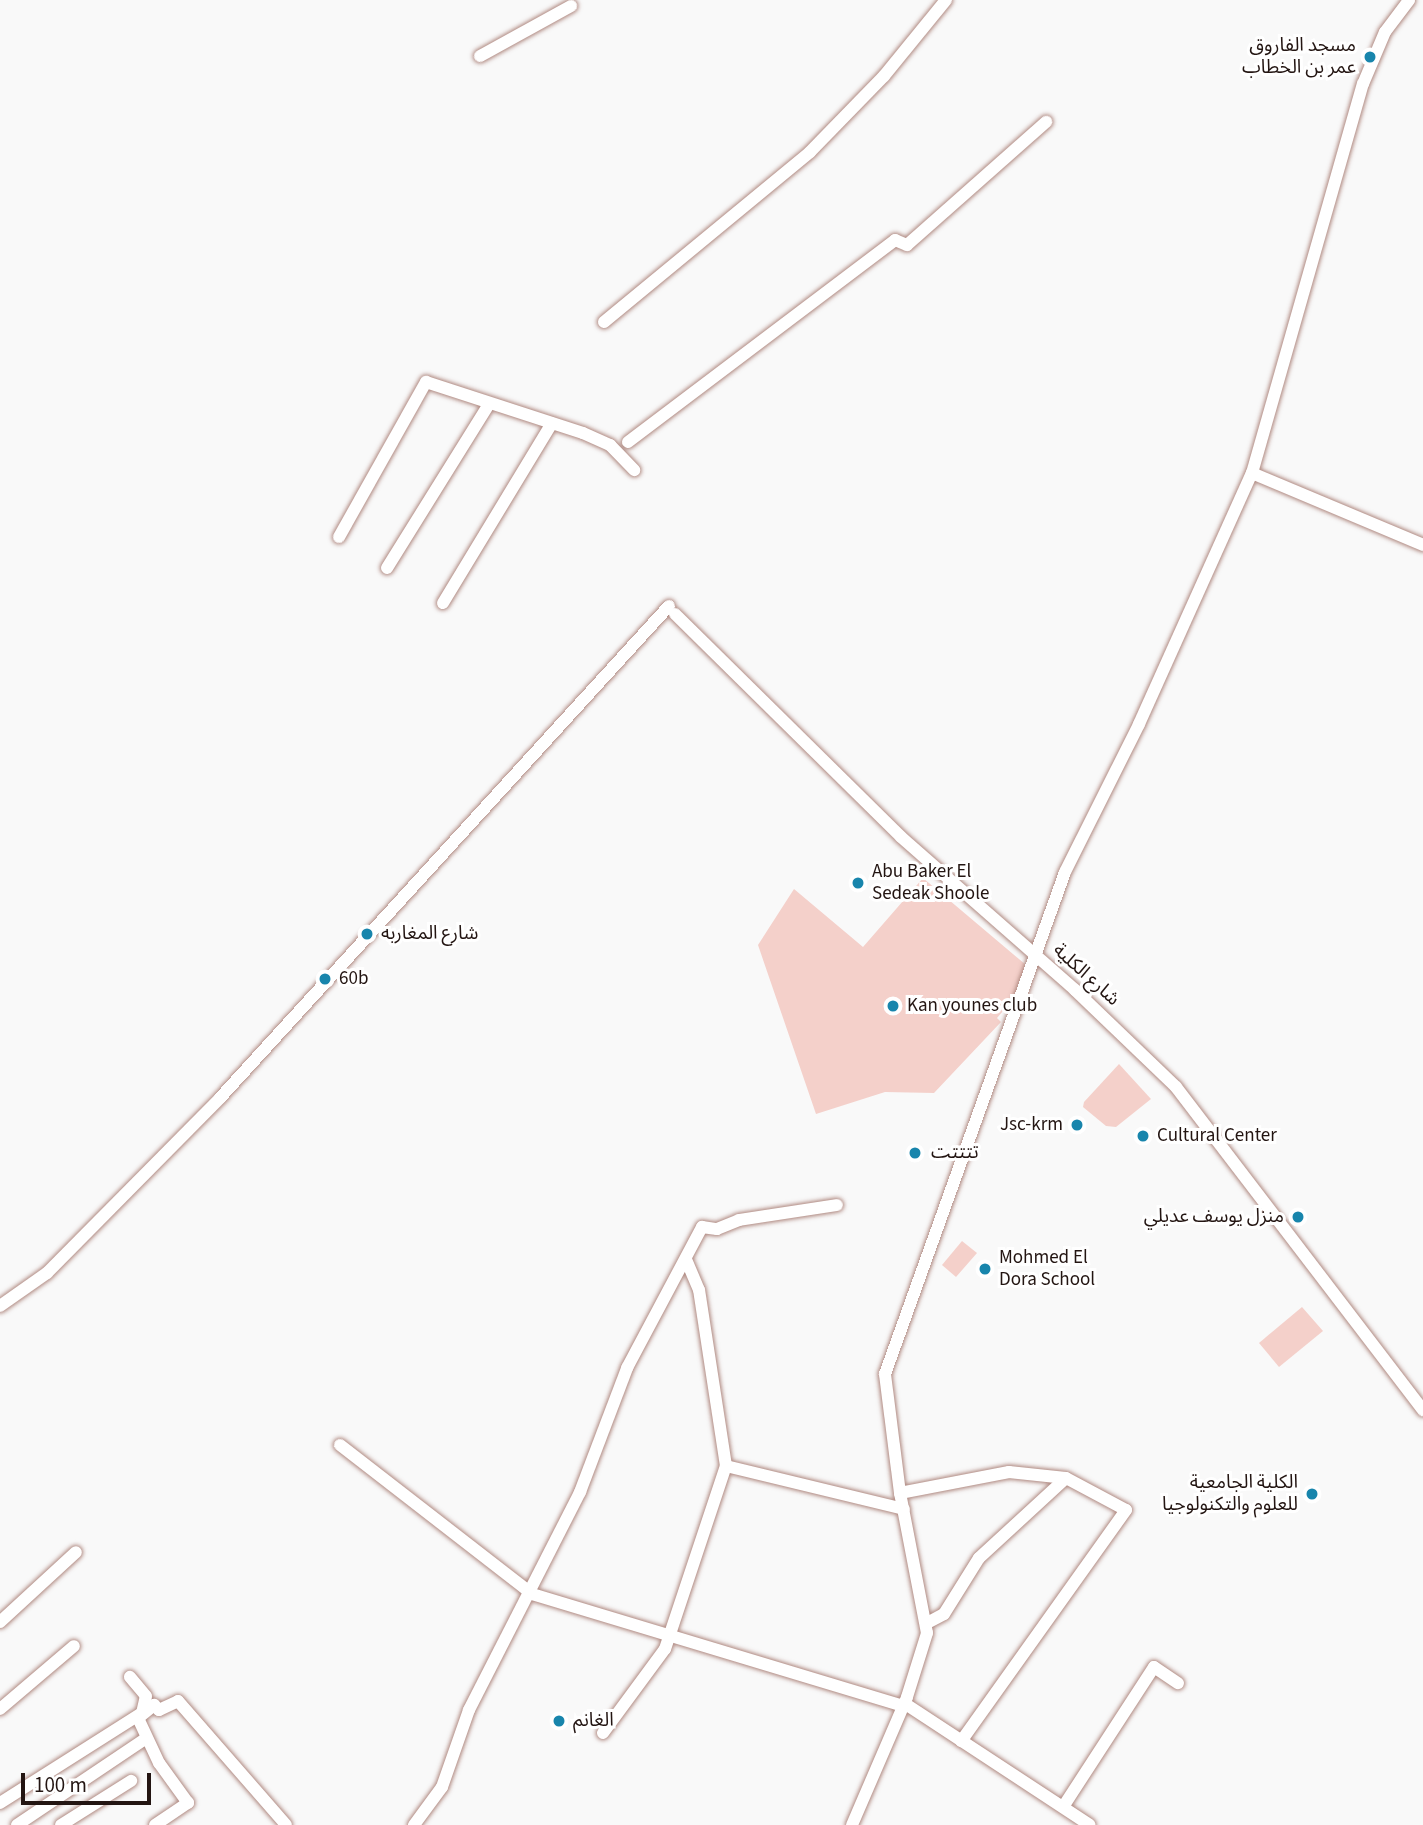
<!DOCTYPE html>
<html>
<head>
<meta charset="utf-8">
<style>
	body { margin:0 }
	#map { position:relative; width:1423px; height:1825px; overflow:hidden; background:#f9f9f9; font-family:"Source Sans 3","Noto Sans Arabic",sans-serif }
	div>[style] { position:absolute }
	.green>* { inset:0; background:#f4d0ca }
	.roads { filter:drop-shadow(0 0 2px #b08a82) drop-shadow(0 0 2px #b08a82) }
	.minor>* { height:12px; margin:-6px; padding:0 6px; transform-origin:6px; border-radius:6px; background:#fff }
	.dots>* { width:19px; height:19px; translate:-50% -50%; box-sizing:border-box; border:4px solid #fff; border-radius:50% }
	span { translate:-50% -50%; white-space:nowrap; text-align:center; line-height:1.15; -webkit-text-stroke:6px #fff; paint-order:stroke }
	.poi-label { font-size:19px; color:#231512 }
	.right { translate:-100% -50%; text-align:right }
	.left { translate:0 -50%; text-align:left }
	.street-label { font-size:19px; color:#231512 }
	.scale { position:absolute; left:21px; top:1773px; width:130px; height:32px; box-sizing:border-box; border:4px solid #231512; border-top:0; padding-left:9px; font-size:21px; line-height:24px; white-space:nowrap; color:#231512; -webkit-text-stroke:5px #fff; paint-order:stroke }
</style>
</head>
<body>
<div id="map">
	<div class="green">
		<i style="clip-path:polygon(923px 878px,1026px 965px,1026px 984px,997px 1018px,1001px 1022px,934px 1093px,885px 1092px,816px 1114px,758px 945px,794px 889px,863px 947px)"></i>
		<i style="clip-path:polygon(1119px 1064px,1151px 1099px,1116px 1127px,1106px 1126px,1083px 1107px,1084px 1102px)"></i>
		<i style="clip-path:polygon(962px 1241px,977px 1253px,956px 1277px,942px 1265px)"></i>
		<i style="clip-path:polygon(1302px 1307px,1323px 1331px,1279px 1367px,1259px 1343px)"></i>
	</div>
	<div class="roads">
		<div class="minor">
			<i style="left:480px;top:56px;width:104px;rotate:-28.8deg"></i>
			<i style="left:604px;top:322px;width:267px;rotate:-39.5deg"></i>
			<i style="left:810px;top:152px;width:106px;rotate:-45.8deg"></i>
			<i style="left:884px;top:76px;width:98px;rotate:-50.8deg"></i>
			<i style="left:628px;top:442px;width:335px;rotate:-37.1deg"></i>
			<i style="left:895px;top:240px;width:13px;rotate:23deg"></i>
			<i style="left:907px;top:245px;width:186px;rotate:-41.5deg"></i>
			<i style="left:1252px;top:473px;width:186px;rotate:22.8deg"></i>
			<i style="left:339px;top:537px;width:178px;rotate:-60.7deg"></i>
			<i style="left:426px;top:382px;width:165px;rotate:18deg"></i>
			<i style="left:583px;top:433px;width:30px;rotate:24deg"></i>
			<i style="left:610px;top:445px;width:35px;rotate:46deg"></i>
			<i style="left:387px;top:568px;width:193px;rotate:-58.1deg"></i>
			<i style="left:443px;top:603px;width:210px;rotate:-58.8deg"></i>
			<i style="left:675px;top:614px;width:317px;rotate:44.6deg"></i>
			<i style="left:901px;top:837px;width:232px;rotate:41.3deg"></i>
			<i style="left:1075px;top:990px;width:140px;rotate:43.8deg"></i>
			<i style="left:1176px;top:1087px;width:407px;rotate:52.6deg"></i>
			<i style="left:0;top:1306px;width:57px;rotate:-35.1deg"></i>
			<i style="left:47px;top:1273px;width:246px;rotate:-45.3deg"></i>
			<i style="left:220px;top:1098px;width:666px;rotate:-47.62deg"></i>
			<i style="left:340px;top:1445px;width:243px;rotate:37.8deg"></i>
			<i style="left:532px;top:1594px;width:387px;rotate:16.8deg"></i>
			<i style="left:726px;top:1466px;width:183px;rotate:13.6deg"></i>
			<i style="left:900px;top:1493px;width:111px;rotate:-10.9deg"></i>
			<i style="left:1009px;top:1472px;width:57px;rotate:6deg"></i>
			<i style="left:1066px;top:1478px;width:68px;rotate:28.1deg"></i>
			<i style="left:1126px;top:1510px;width:284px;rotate:125.5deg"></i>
			<i style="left:0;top:1622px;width:103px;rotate:-42.6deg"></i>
			<i style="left:927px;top:1623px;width:19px;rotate:-28deg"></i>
			<i style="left:944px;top:1614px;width:66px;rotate:-58deg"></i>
			<i style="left:979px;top:1558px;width:118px;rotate:-42.6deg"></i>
			<i style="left:904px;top:1703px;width:222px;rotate:33.3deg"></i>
			<i style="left:0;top:1709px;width:97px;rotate:-40.4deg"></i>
			<i style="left:603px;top:1733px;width:104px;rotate:-53.6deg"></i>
			<i style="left:665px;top:1649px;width:193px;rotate:-71.6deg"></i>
			<i style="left:726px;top:1466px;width:178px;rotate:-98.7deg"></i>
			<i style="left:699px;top:1290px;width:33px;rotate:-113deg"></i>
			<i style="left:0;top:1803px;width:168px;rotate:-32.4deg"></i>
			<i style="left:142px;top:1713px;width:17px;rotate:-77deg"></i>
			<i style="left:146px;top:1696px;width:25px;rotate:-130deg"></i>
			<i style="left:1063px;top:1807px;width:167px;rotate:-57deg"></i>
			<i style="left:1154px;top:1667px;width:29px;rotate:34deg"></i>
			<i style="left:17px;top:1825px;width:154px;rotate:-33.9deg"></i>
			<i style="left:61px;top:1825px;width:83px;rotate:-32.2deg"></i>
			<i style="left:155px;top:1825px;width:40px;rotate:-34deg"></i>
			<i style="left:188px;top:1803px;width:49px;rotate:-125.9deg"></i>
			<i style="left:159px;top:1763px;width:50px;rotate:-115deg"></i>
			<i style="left:138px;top:1718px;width:21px;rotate:-39deg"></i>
			<i style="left:154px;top:1705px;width:7px;rotate:45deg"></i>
			<i style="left:159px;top:1710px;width:21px;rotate:-25deg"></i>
			<i style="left:178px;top:1701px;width:164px;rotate:48.9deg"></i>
			<i style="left:414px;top:1825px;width:47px;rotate:-53.6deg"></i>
			<i style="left:442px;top:1787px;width:82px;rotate:-70.7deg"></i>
			<i style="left:469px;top:1710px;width:245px;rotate:-63deg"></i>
			<i style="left:580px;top:1492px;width:133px;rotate:-69.2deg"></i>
			<i style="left:627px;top:1368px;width:160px;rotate:-62deg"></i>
			<i style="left:702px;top:1227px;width:15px;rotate:8deg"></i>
			<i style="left:717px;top:1229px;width:24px;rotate:-22deg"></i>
			<i style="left:739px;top:1220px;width:99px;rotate:-8.7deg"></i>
			<i style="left:852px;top:1825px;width:139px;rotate:-66.7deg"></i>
			<i style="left:907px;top:1697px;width:67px;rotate:-72.6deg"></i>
			<i style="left:927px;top:1633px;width:143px;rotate:-100.9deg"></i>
			<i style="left:900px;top:1493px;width:120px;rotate:-97.2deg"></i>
			<i style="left:885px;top:1374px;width:533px;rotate:-70.27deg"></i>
			<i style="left:1065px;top:872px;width:165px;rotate:-63.4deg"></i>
			<i style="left:1139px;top:724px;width:275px;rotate:-65.8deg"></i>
			<i style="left:1252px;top:473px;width:405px;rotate:-74.1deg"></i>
			<i style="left:1363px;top:84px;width:56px;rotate:-67.1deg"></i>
			<i style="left:1385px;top:32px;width:40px;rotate:-53deg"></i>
		</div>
	</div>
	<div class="dots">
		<i style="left:1370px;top:57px;background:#1885ac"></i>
		<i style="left:858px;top:883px;background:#1885ac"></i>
		<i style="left:367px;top:934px;background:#1885ac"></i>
		<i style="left:325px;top:979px;background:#1885ac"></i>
		<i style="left:893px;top:1006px;background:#1885ac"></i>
		<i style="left:1077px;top:1125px;background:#1885ac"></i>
		<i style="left:1143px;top:1136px;background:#1885ac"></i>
		<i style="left:915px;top:1153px;background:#1885ac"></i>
		<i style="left:1298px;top:1217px;background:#1885ac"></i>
		<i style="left:985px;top:1269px;background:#1885ac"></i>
		<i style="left:1312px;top:1494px;background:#1885ac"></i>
		<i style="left:559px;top:1721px;background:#1885ac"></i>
	</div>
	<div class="poi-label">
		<span class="right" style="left:1356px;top:57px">مسجد الفاروق<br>عمر بن الخطاب</span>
		<span class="left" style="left:872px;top:883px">Abu Baker El<br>Sedeak Shoole</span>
		<span class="left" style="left:381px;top:934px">شارع المغاربه</span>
		<span class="left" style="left:339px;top:979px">60b</span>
		<span class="left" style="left:907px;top:1006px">Kan younes club</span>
		<span class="right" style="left:1063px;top:1125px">Jsc-krm</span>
		<span class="left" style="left:1157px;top:1136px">Cultural Center</span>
		<span class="left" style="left:931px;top:1153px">تتتتت</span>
		<span class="right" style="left:1284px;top:1217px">منزل يوسف عديلي</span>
		<span class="left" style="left:999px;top:1269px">Mohmed El<br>Dora School</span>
		<span class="right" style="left:1298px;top:1494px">الكلية الجامعية<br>للعلوم والتكنولوجيا</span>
		<span class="left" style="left:573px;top:1721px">الغانم</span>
	</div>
	<div class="street-label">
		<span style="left:1086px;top:975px;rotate:42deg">شارع الكلية</span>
	</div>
	<div class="scale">100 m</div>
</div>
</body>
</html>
